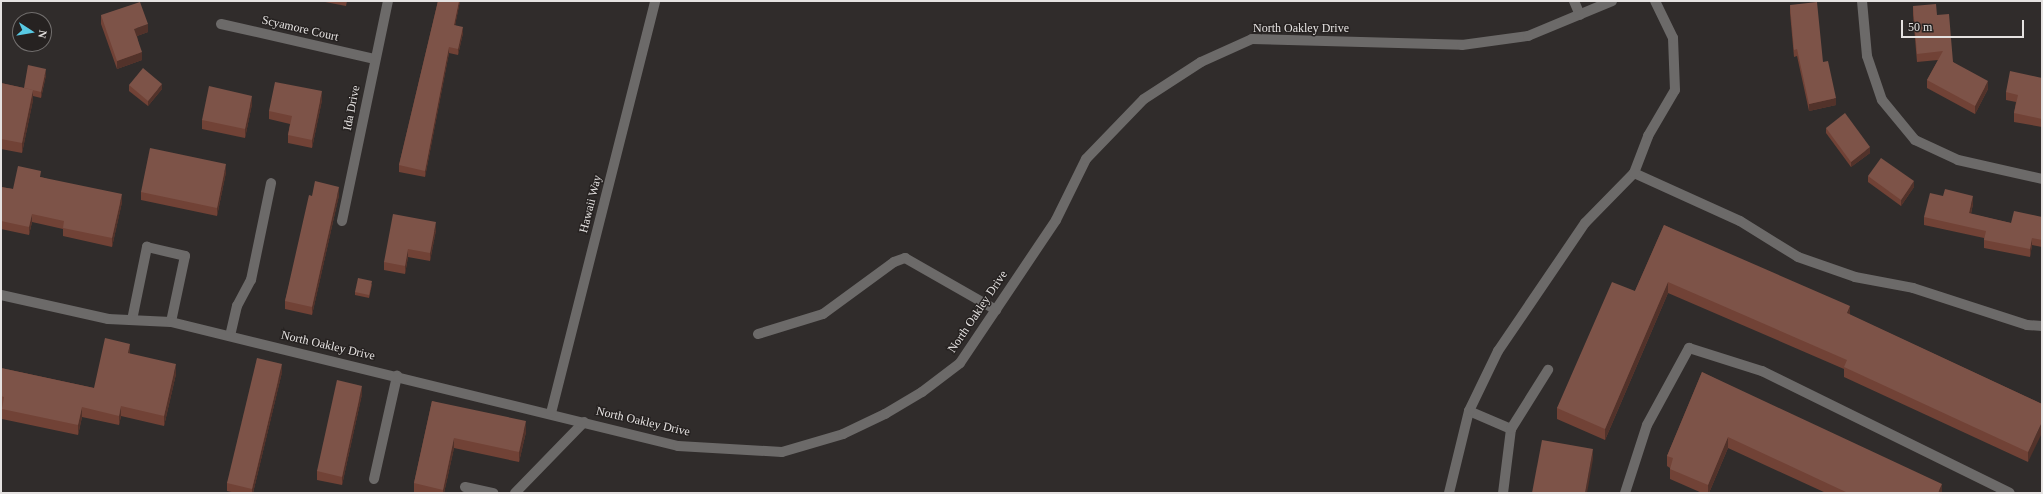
<!DOCTYPE html>
<html>
<head>
<meta charset="utf-8">
<style>
	body { margin:0 }
	#map { position:relative; width:2043px; height:494px; overflow:hidden; background:#302c2b; font-family:Georgia,serif }
	div>[style] { position:absolute }
	.lane>* { height:10px; margin:-5px; padding:0 5px; transform-origin:5px; border-radius:5px; background:#6c6a69 }
	.street>* { height:10px; margin:-5px; padding:0 5px; transform-origin:5px; border-radius:5px; background:#6c6a69 }
	.wall>* { inset:0; background:#714236 }
	.shaded-wall>* { inset:0; background:#52322a }
	.building>* { inset:0; background:#7d5348 }
	span { translate:-50% -50%; white-space:nowrap; text-align:center; line-height:1.15; -webkit-text-stroke:3px #262221; paint-order:stroke }
	.street-label { font-size:12px; color:#e5e2e1 }
	.frame { position:absolute; inset:0; border:2px solid #e5e2e1; pointer-events:none }
	.north { position:absolute; left:12px; top:12px; width:40px; height:40px; box-sizing:border-box; background:#262221; border:1px solid #726f6e; border-radius:50%; rotate:102deg; font-size:11px; font-weight:700; line-height:16px; text-align:center; color:#e5e2e1 }
	.north::after { content:''; display:block; margin:auto; width:14px; height:18px; background:#58c9e3; clip-path:polygon(50% 0,100% 100%,50% 72%,0 100%) }
	.scale { position:absolute; left:1901px; top:20px; width:123px; height:18px; box-sizing:border-box; border:2px solid #e5e2e1; border-top:0; padding-left:5px; font-size:12px; line-height:14px; white-space:nowrap; color:#e5e2e1; -webkit-text-stroke:3px #262221; paint-order:stroke }
</style>
</head>
<body>
<div id="map">
	<div class="lane">
		<i style="left:132px;top:320px;width:75px;rotate:-78.4deg"></i>
		<i style="left:147px;top:247px;width:39px;rotate:13deg"></i>
		<i style="left:185px;top:256px;width:67px;rotate:102deg"></i>
		<i style="left:758px;top:334px;width:68px;rotate:-17.1deg"></i>
		<i style="left:823px;top:314px;width:88px;rotate:-36.2deg"></i>
		<i style="left:894px;top:262px;width:12px;rotate:-20deg"></i>
		<i style="left:905px;top:258px;width:105px;rotate:29.7deg"></i>
		<i style="left:230px;top:336px;width:31px;rotate:-77deg"></i>
		<i style="left:237px;top:306px;width:30px;rotate:-62deg"></i>
		<i style="left:251px;top:280px;width:99px;rotate:-78.3deg"></i>
		<i style="left:1469px;top:411px;width:46px;rotate:23.2deg"></i>
		<i style="left:1511px;top:429px;width:64px;rotate:97.1deg"></i>
		<i style="left:1511px;top:429px;width:70px;rotate:-57.9deg"></i>
		<i style="left:374px;top:479px;width:106px;rotate:-77.4deg"></i>
		<i style="left:465px;top:487px;width:29px;rotate:12deg"></i>
		<i style="left:515px;top:493px;width:99px;rotate:-45.8deg"></i>
	</div>
	<div class="street">
		<i style="left:1574px;top:1px;width:15px;rotate:67deg"></i>
		<i style="left:1862px;top:1px;width:55px;rotate:84.8deg"></i>
		<i style="left:1867px;top:56px;width:46px;rotate:71.2deg"></i>
		<i style="left:1882px;top:100px;width:52px;rotate:50.5deg"></i>
		<i style="left:1915px;top:140px;width:47px;rotate:24.9deg"></i>
		<i style="left:1958px;top:160px;width:86px;rotate:12.7deg"></i>
		<i style="left:221px;top:24px;width:158px;rotate:12.8deg"></i>
		<i style="left:1634px;top:173px;width:116px;rotate:24.4deg"></i>
		<i style="left:1740px;top:221px;width:68px;rotate:31.8deg"></i>
		<i style="left:1798px;top:257px;width:60px;rotate:19.3deg"></i>
		<i style="left:1855px;top:277px;width:59px;rotate:10.7deg"></i>
		<i style="left:1913px;top:288px;width:120px;rotate:18deg"></i>
		<i style="left:2027px;top:325px;width:15px;rotate:4deg"></i>
		<i style="left:342px;top:221px;width:225px;rotate:-78.2deg"></i>
		<i style="left:1px;top:295px;width:110px;rotate:12.6deg"></i>
		<i style="left:108px;top:319px;width:63px;rotate:2.7deg"></i>
		<i style="left:171px;top:322px;width:522px;rotate:13.74deg"></i>
		<i style="left:678px;top:446px;width:104px;rotate:3.3deg"></i>
		<i style="left:782px;top:452px;width:64px;rotate:-16.4deg"></i>
		<i style="left:843px;top:434px;width:47px;rotate:-25.5deg"></i>
		<i style="left:885px;top:414px;width:43px;rotate:-30.7deg"></i>
		<i style="left:922px;top:392px;width:48px;rotate:-37.3deg"></i>
		<i style="left:960px;top:363px;width:172px;rotate:-56.1deg"></i>
		<i style="left:1056px;top:220px;width:68px;rotate:-63.8deg"></i>
		<i style="left:1086px;top:159px;width:83px;rotate:-46deg"></i>
		<i style="left:1144px;top:99px;width:68px;rotate:-33deg"></i>
		<i style="left:1201px;top:62px;width:56px;rotate:-24.3deg"></i>
		<i style="left:1252px;top:39px;width:210px;rotate:1.6deg"></i>
		<i style="left:1462px;top:45px;width:67px;rotate:-7.8deg"></i>
		<i style="left:1528px;top:36px;width:91px;rotate:-22.6deg"></i>
		<i style="left:551px;top:413px;width:425px;rotate:-75.8deg"></i>
		<i style="left:1449px;top:493px;width:84px;rotate:-76.3deg"></i>
		<i style="left:1469px;top:411px;width:67px;rotate:-64.2deg"></i>
		<i style="left:1498px;top:351px;width:155px;rotate:-55.8deg"></i>
		<i style="left:1585px;top:223px;width:70px;rotate:-45.6deg"></i>
		<i style="left:1634px;top:173px;width:40px;rotate:-69deg"></i>
		<i style="left:1648px;top:136px;width:53px;rotate:-59.6deg"></i>
		<i style="left:1675px;top:90px;width:52px;rotate:-92.2deg"></i>
		<i style="left:1673px;top:38px;width:41px;rotate:-115.9deg"></i>
		<i style="left:1625px;top:493px;width:71px;rotate:-72.1deg"></i>
		<i style="left:1647px;top:425px;width:88px;rotate:-61.4deg"></i>
		<i style="left:1689px;top:348px;width:77px;rotate:17.5deg"></i>
		<i style="left:1762px;top:371px;width:276px;rotate:26.2deg"></i>
	</div>
	<div class="wall">
		<i style="clip-path:polygon(320px 1px,347px 1px,346px 6px)"></i>
		<i style="clip-path:polygon(438px 1px,460px 1px,455px 25px,463px 33px,458px 55px,449px 53px,425px 177px,399px 172px,399px 165px)"></i>
		<i style="clip-path:polygon(1790px 5px,1823px 62px,1836px 105px,1809px 111px,1797px 56px,1794px 57px,1790px 13px)"></i>
		<i style="clip-path:polygon(1913px 6px,1937px 15px,1953px 62px,1988px 89px,1975px 114px,1927px 88px,1927px 80px,1938px 60px,1917px 62px,1913px 15px)"></i>
		<i style="clip-path:polygon(101px 15px,148px 32px,137px 36px,142px 60px,117px 69px,101px 24px)"></i>
		<i style="clip-path:polygon(46px 75px,41px 98px,33px 96px,33px 100px,22px 153px,1px 149px,1px 83px,24px 88px)"></i>
		<i style="clip-path:polygon(2042px 78px,2042px 127px,2014px 122px,2014px 113px,2016px 102px,2006px 100px,2006px 92px)"></i>
		<i style="clip-path:polygon(129px 85px,162px 89px,148px 106px,129px 91px)"></i>
		<i style="clip-path:polygon(322px 100px,312px 148px,288px 143px,288px 135px,290px 124px,269px 119px,269px 111px)"></i>
		<i style="clip-path:polygon(252px 104px,245px 138px,202px 129px,202px 120px)"></i>
		<i style="clip-path:polygon(1826px 128px,1870px 153px,1851px 167px,1826px 133px)"></i>
		<i style="clip-path:polygon(226px 172px,217px 216px,141px 200px,141px 192px)"></i>
		<i style="clip-path:polygon(1868px 176px,1914px 187px,1901px 206px,1868px 182px)"></i>
		<i style="clip-path:polygon(41px 177px,122px 202px,112px 247px,63px 236px,63px 229px,32px 222px,29px 235px,1px 229px,1px 187px,13px 189px)"></i>
		<i style="clip-path:polygon(339px 195px,312px 315px,285px 309px,285px 301px,312px 196px)"></i>
		<i style="clip-path:polygon(1973px 204px,1971px 214px,2011px 223px,2042px 217px,2042px 247px,2032px 245px,2030px 257px,1984px 248px,1984px 238px,1924px 225px,1924px 217px)"></i>
		<i style="clip-path:polygon(1664px 225px,1850px 315px,2042px 404px,2028px 462px,1844px 377px,1844px 369px,1668px 293px,1605px 440px,1557px 419px,1557px 408px,1635px 291px)"></i>
		<i style="clip-path:polygon(436px 230px,430px 261px,408px 257px,405px 274px,384px 270px,384px 262px)"></i>
		<i style="clip-path:polygon(372px 284px,369px 298px,355px 295px,355px 292px)"></i>
		<i style="clip-path:polygon(130px 354px,176px 374px,164px 426px,121px 416px,119px 425px,82px 417px,78px 435px,2px 419px,2px 407px,1px 406px,1px 368px,94px 388px)"></i>
		<i style="clip-path:polygon(282px 372px,253px 493px,236px 493px,227px 491px,227px 483px)"></i>
		<i style="clip-path:polygon(1702px 372px,1942px 493px,1826px 493px,1728px 448px,1709px 493px,1702px 493px,1670px 479px,1670px 468px,1667px 466px,1667px 456px)"></i>
		<i style="clip-path:polygon(362px 394px,342px 485px,317px 480px,317px 471px)"></i>
		<i style="clip-path:polygon(432px 401px,526px 432px,519px 462px,454px 448px,444px 493px,414px 493px,414px 483px)"></i>
	</div>
	<div class="shaded-wall">
		<i style="clip-path:polygon(459px 1px,460px 1px,454px 31px,454px 25px)"></i>
		<i style="clip-path:polygon(148px 24px,148px 32px,134px 37px,134px 29px)"></i>
		<i style="clip-path:polygon(463px 27px,463px 33px,458px 55px,458px 49px)"></i>
		<i style="clip-path:polygon(449px 47px,449px 53px,425px 177px,425px 171px)"></i>
		<i style="clip-path:polygon(142px 52px,142px 60px,117px 69px,117px 61px)"></i>
		<i style="clip-path:polygon(46px 69px,46px 75px,41px 98px,41px 92px)"></i>
		<i style="clip-path:polygon(1988px 81px,1988px 89px,1975px 114px,1975px 106px)"></i>
		<i style="clip-path:polygon(162px 84px,162px 89px,148px 106px,148px 101px)"></i>
		<i style="clip-path:polygon(33px 90px,33px 100px,22px 153px,22px 143px)"></i>
		<i style="clip-path:polygon(322px 91px,322px 100px,312px 148px,312px 140px)"></i>
		<i style="clip-path:polygon(252px 96px,252px 104px,245px 138px,245px 129px)"></i>
		<i style="clip-path:polygon(1836px 98px,1836px 105px,1809px 111px,1809px 104px)"></i>
		<i style="clip-path:polygon(1870px 147px,1870px 153px,1851px 167px,1851px 162px)"></i>
		<i style="clip-path:polygon(226px 164px,226px 172px,217px 216px,217px 208px)"></i>
		<i style="clip-path:polygon(1914px 181px,1914px 187px,1901px 206px,1901px 200px)"></i>
		<i style="clip-path:polygon(339px 187px,339px 195px,312px 315px,312px 307px)"></i>
		<i style="clip-path:polygon(122px 194px,122px 202px,112px 247px,112px 238px)"></i>
		<i style="clip-path:polygon(1973px 196px,1973px 204px,1969px 221px,1969px 213px)"></i>
		<i style="clip-path:polygon(32px 214px,32px 222px,29px 235px,29px 227px)"></i>
		<i style="clip-path:polygon(436px 222px,436px 230px,430px 261px,430px 253px)"></i>
		<i style="clip-path:polygon(2032px 238px,2032px 245px,2030px 257px,2030px 249px)"></i>
		<i style="clip-path:polygon(408px 249px,408px 257px,405px 274px,405px 266px)"></i>
		<i style="clip-path:polygon(1668px 282px,1668px 293px,1605px 440px,1605px 429px)"></i>
		<i style="clip-path:polygon(1850px 306px,1850px 317px,1847px 313px)"></i>
		<i style="clip-path:polygon(130px 344px,130px 354px,128px 353px)"></i>
		<i style="clip-path:polygon(176px 364px,176px 374px,164px 426px,164px 416px)"></i>
		<i style="clip-path:polygon(282px 364px,282px 372px,253px 493px,252px 493px,252px 489px)"></i>
		<i style="clip-path:polygon(362px 386px,362px 394px,342px 485px,342px 477px)"></i>
		<i style="clip-path:polygon(121px 406px,121px 416px,119px 425px,119px 416px)"></i>
		<i style="clip-path:polygon(82px 407px,82px 417px,78px 435px,78px 425px)"></i>
		<i style="clip-path:polygon(526px 421px,526px 432px,519px 462px,519px 452px)"></i>
		<i style="clip-path:polygon(2042px 422px,2042px 433px,2028px 462px,2028px 452px)"></i>
		<i style="clip-path:polygon(1728px 437px,1728px 448px,1709px 493px,1708px 493px,1708px 485px)"></i>
		<i style="clip-path:polygon(454px 438px,454px 448px,444px 493px,443px 493px,443px 490px)"></i>
		<i style="clip-path:polygon(1593px 449px,1593px 459px,1587px 493px,1585px 493px)"></i>
		<i style="clip-path:polygon(1942px 484px,1942px 493px,1938px 493px)"></i>
	</div>
	<div class="building">
		<i style="clip-path:polygon(438px 1px,459px 1px,454px 25px,463px 27px,458px 49px,449px 47px,425px 171px,399px 165px)"></i>
		<i style="clip-path:polygon(140px 2px,148px 24px,134px 29px,142px 52px,117px 61px,101px 15px)"></i>
		<i style="clip-path:polygon(1817px 2px,1823px 62px,1828px 61px,1836px 98px,1809px 104px,1797px 49px,1794px 50px,1790px 5px)"></i>
		<i style="clip-path:polygon(1936px 4px,1937px 15px,1949px 14px,1953px 62px,1988px 81px,1975px 106px,1927px 80px,1943px 51px,1917px 54px,1913px 6px)"></i>
		<i style="clip-path:polygon(28px 65px,46px 69px,41px 92px,24px 88px)"></i>
		<i style="clip-path:polygon(143px 68px,162px 84px,148px 101px,129px 85px)"></i>
		<i style="clip-path:polygon(2010px 71px,2042px 78px,2042px 119px,2014px 113px,2018px 95px,2006px 92px)"></i>
		<i style="clip-path:polygon(275px 82px,322px 91px,312px 140px,288px 135px,292px 116px,269px 111px)"></i>
		<i style="clip-path:polygon(1px 83px,33px 90px,22px 143px,1px 139px)"></i>
		<i style="clip-path:polygon(209px 86px,252px 96px,245px 129px,202px 120px)"></i>
		<i style="clip-path:polygon(1845px 113px,1870px 147px,1851px 162px,1826px 128px)"></i>
		<i style="clip-path:polygon(150px 148px,226px 164px,217px 208px,141px 192px)"></i>
		<i style="clip-path:polygon(1881px 158px,1914px 181px,1901px 200px,1868px 176px)"></i>
		<i style="clip-path:polygon(18px 166px,41px 171px,40px 177px,122px 194px,112px 238px,63px 228px,64px 221px,32px 214px,29px 227px,1px 221px,1px 187px,13px 189px)"></i>
		<i style="clip-path:polygon(315px 181px,339px 187px,312px 307px,285px 301px,309px 195px,312px 196px)"></i>
		<i style="clip-path:polygon(1945px 189px,1973px 196px,1969px 213px,2011px 223px,2014px 211px,2042px 217px,2042px 240px,2032px 238px,2030px 249px,1984px 240px,1986px 231px,1924px 217px,1930px 193px,1943px 196px)"></i>
		<i style="clip-path:polygon(393px 214px,436px 222px,430px 253px,408px 249px,405px 266px,384px 262px)"></i>
		<i style="clip-path:polygon(1664px 225px,1850px 306px,1847px 313px,2042px 404px,2042px 422px,2028px 452px,1844px 367px,1847px 360px,1668px 282px,1605px 429px,1557px 408px,1612px 282px,1635px 291px)"></i>
		<i style="clip-path:polygon(358px 278px,372px 281px,369px 295px,355px 292px)"></i>
		<i style="clip-path:polygon(105px 338px,130px 344px,128px 353px,176px 364px,164px 416px,121px 406px,119px 416px,82px 407px,78px 425px,2px 409px,4px 397px,1px 396px,1px 368px,94px 388px)"></i>
		<i style="clip-path:polygon(257px 358px,282px 364px,252px 489px,227px 483px)"></i>
		<i style="clip-path:polygon(1702px 372px,1942px 484px,1938px 493px,1848px 493px,1728px 437px,1708px 485px,1670px 469px,1673px 458px,1667px 456px)"></i>
		<i style="clip-path:polygon(337px 380px,362px 386px,342px 477px,317px 471px)"></i>
		<i style="clip-path:polygon(432px 401px,526px 421px,519px 452px,454px 438px,443px 490px,414px 483px)"></i>
		<i style="clip-path:polygon(1542px 440px,1593px 449px,1585px 493px,1532px 493px)"></i>
	</div>
	<div class="street-label">
		<span style="left:300px;top:29px;rotate:13deg">Scyamore Court</span>
		<span style="left:1301px;top:29px">North Oakley Drive</span>
		<span style="left:352px;top:108px;rotate:-79deg">Ida Drive</span>
		<span style="left:591px;top:204px;rotate:-76deg">Hawaii Way</span>
		<span style="left:978px;top:312px;rotate:-56deg">North Oakley Drive</span>
		<span style="left:328px;top:346px;rotate:13deg">North Oakley Drive</span>
		<span style="left:643px;top:422px;rotate:13deg">North Oakley Drive</span>
	</div>
	<div class="frame"></div>
	<div class="north">N</div>
	<div class="scale">50 m</div>
</div>
</body>
</html>
